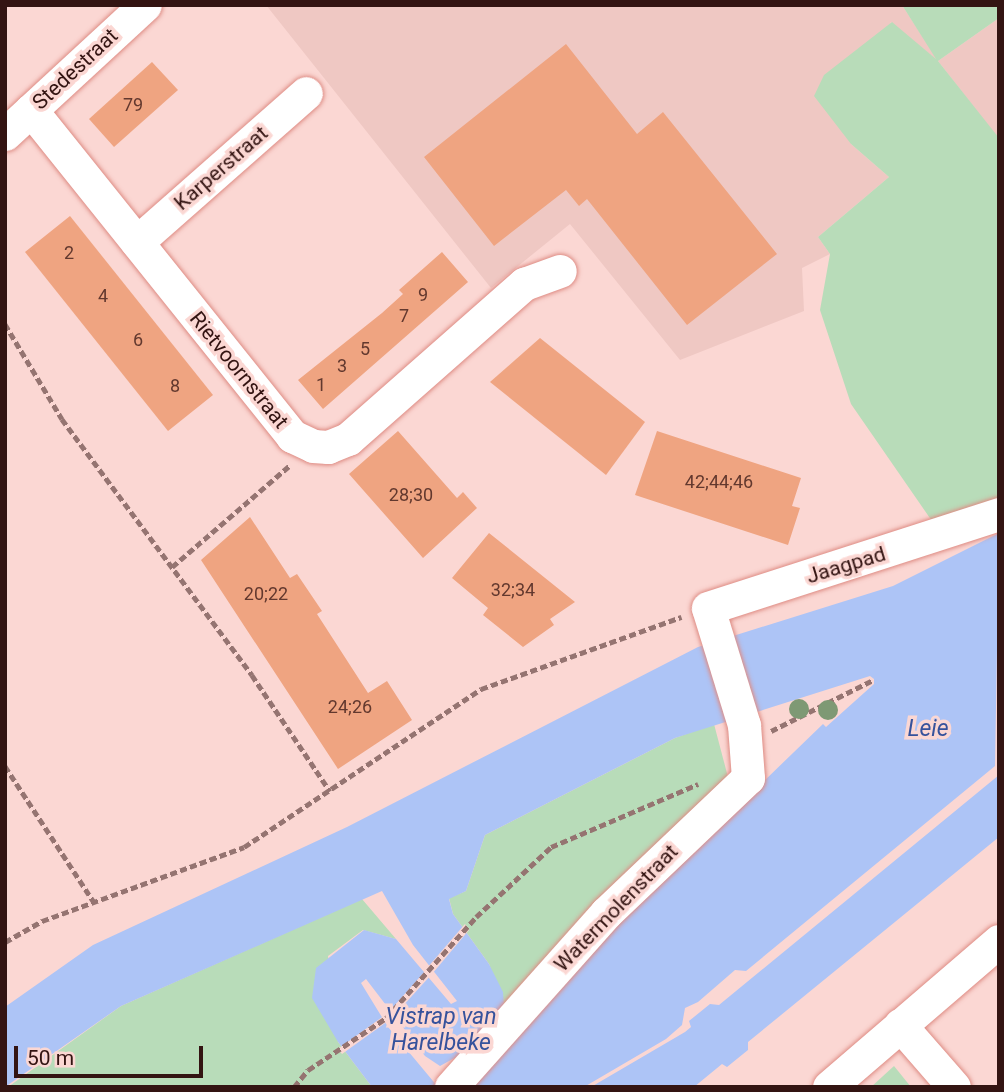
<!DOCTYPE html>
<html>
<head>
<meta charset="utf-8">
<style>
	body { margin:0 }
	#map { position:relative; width:1004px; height:1092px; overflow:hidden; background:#fbd7d3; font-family:Roboto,sans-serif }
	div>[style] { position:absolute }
	.built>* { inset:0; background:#efc8c3 }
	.green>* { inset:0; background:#b8dcb9 }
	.water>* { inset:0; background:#adc4f6 }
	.pier>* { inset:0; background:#fbd7d3 }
	.building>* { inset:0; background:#efa481 }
	.path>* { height:4.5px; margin-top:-2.25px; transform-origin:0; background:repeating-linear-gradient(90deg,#957471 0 7px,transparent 0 10.5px) }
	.roads { filter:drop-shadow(0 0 2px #de8c84) drop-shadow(0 0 2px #de8c84) }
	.minor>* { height:33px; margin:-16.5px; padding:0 16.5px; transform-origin:16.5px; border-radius:16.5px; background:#fff }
	.trees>* { width:20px; height:20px; margin:-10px; border-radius:50%; background:#7e9974 }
	span { translate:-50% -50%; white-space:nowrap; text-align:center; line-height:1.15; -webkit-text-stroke:7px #fbd7d3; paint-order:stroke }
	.number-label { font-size:18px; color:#62382e }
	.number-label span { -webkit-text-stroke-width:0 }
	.street-label { font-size:21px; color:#331412 }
	.water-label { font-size:23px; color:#36529c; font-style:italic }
	.frame { position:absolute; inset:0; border:7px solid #331412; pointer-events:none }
	.scale { position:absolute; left:14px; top:1046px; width:189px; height:32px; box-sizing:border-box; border:4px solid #331412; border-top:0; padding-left:9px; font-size:21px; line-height:24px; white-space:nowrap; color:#331412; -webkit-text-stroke:5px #fbd7d3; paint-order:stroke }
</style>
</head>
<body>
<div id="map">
	<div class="built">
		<i style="clip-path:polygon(266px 5px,902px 5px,938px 61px,999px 18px,999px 139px,938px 61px,891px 22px,851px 144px,889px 177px,818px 237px,830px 254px,802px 268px,804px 311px,680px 360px,570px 224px,491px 288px)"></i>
	</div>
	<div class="green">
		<i style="clip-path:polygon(902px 5px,999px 5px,999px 18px,938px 61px,999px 138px,999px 499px,934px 524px,851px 404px,820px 310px,830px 254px,818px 237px,889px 177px,851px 144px,814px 96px,824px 75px,892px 22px,936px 59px)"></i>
		<i style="clip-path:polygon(714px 724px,729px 781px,504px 1006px,489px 964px,453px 914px,449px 898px,466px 891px,485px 835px,675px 738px)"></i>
		<i style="clip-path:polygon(362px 899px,396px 939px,363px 930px,328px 956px,338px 1042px,372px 1087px,8px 1087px,121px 1006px)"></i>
		<i style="clip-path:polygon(894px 1066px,911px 1087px,871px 1087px)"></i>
	</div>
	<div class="water">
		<i style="clip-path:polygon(999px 533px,995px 766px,746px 971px,735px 970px,698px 1002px,685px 1008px,682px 1025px,666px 1039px,584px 1087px,467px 1087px,615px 925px,823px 724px,826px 727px,874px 684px,874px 679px,870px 676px,675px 738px,485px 835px,466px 891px,449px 899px,453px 914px,489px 964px,503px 992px,504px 1006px,460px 1055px,440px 1066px,425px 1056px,366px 979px,361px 983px,388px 1027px,438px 1087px,372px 1087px,338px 1042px,312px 998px,316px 968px,364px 930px,396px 939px,451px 1004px,457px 1001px,413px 945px,382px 891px,121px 1006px,5px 1087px,5px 1007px,93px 945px,347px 827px,698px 647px,893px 586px)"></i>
		<i style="clip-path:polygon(999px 775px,999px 837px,748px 1042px,748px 1050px,727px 1067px,722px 1064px,694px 1087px,591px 1087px,685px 1032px,691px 1027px,689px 1021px,710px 1004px,719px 1005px)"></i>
	</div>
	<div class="pier">
		<i style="clip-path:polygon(465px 924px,469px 930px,432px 974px,427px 968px)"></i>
		<i style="clip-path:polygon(426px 970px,431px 975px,391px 1019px,387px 1014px)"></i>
		<i style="clip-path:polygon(385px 1015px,388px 1021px,342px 1054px,338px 1049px)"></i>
	</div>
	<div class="building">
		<i style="clip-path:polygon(566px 44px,637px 134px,663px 112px,777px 254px,687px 325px,587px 199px,579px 206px,566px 190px,494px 246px,424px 157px)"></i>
		<i style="clip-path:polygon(152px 62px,178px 90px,114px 147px,89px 119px)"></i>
		<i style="clip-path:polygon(70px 216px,213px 395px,168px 431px,25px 252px)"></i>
		<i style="clip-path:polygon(442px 252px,468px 282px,323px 409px,298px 380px,382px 313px,403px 294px,399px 290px)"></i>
		<i style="clip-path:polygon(540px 338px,645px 422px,606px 475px,490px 382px)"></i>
		<i style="clip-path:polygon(398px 431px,457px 498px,463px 492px,477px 508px,423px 558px,349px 474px)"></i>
		<i style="clip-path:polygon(657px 431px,801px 478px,792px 506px,800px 508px,788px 545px,635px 495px)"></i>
		<i style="clip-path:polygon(250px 517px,290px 578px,297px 574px,322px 611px,317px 614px,368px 693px,387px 681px,412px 720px,338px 769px,201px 560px)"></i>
		<i style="clip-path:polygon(489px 533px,575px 602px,550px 619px,554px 625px,523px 647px,483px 615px,488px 608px,452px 578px)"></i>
	</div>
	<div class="path">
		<i style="left:5px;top:324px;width:111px;rotate:59deg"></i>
		<i style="left:62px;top:419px;width:319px;rotate:53.4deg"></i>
		<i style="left:252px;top:675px;width:140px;rotate:56.1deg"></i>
		<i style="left:172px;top:567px;width:156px;rotate:-40.8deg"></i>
		<i style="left:771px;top:731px;width:114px;rotate:-26.6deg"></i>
		<i style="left:5px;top:766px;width:163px;rotate:56.8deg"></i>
		<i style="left:5px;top:942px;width:43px;rotate:-29.6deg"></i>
		<i style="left:42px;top:921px;width:215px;rotate:-20.1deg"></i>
		<i style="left:244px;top:847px;width:285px;rotate:-33.7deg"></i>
		<i style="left:481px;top:689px;width:213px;rotate:-19.8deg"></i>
		<i style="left:294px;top:1087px;width:22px;rotate:-51deg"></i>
		<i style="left:308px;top:1070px;width:94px;rotate:-33.7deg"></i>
		<i style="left:386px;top:1018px;width:135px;rotate:-48.3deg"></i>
		<i style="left:476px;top:917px;width:103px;rotate:-43deg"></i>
		<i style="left:551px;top:847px;width:160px;rotate:-23.2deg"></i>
	</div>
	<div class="roads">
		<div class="minor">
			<i style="left:31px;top:110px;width:418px;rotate:51.3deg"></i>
			<i style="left:292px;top:436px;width:23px;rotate:25deg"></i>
			<i style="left:313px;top:446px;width:15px;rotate:4deg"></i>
			<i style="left:328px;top:447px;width:22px;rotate:-22deg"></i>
			<i style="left:348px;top:439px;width:235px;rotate:-41.4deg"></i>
			<i style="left:524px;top:284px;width:38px;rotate:-20deg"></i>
			<i style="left:5px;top:134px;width:190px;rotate:-42.7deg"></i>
			<i style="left:137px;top:242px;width:225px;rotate:-41.4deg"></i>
			<i style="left:900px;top:1025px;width:82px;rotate:48.9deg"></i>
			<i style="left:451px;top:1087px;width:233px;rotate:-48.3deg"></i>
			<i style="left:606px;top:913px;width:196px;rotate:-43.6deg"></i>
			<i style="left:748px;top:778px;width:53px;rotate:-94.3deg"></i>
			<i style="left:744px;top:725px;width:122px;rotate:-107.1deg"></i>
			<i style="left:708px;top:608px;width:306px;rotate:-17.9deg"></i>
			<i style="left:829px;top:1087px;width:224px;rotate:-40.7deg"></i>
		</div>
	</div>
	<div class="trees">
		<i style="left:799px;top:709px"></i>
		<i style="left:828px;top:710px"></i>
	</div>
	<div class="number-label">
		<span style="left:133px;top:105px">79</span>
		<span style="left:69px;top:253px">2</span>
		<span style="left:423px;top:295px">9</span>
		<span style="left:103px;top:296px">4</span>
		<span style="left:404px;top:316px">7</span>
		<span style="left:138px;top:340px">6</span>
		<span style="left:365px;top:349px">5</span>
		<span style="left:342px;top:366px">3</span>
		<span style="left:321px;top:385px">1</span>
		<span style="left:175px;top:386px">8</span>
		<span style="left:719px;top:482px">42;44;46</span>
		<span style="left:411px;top:495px">28;30</span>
		<span style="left:513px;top:590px">32;34</span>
		<span style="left:266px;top:594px">20;22</span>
		<span style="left:350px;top:707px">24;26</span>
	</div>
	<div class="street-label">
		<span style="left:75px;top:69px;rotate:-43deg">Stedestraat</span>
		<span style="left:221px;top:168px;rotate:-41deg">Karperstraat</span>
		<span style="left:239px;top:370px;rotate:51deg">Rietvoornstraat</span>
		<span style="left:846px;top:565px;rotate:-17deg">Jaagpad</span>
		<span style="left:616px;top:908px;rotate:-46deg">Watermolenstraat</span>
	</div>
	<div class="water-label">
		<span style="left:928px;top:729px">Leie</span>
		<span style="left:441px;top:1030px">Vistrap van<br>Harelbeke</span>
	</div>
	<div class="frame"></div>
	<div class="scale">50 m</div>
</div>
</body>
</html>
